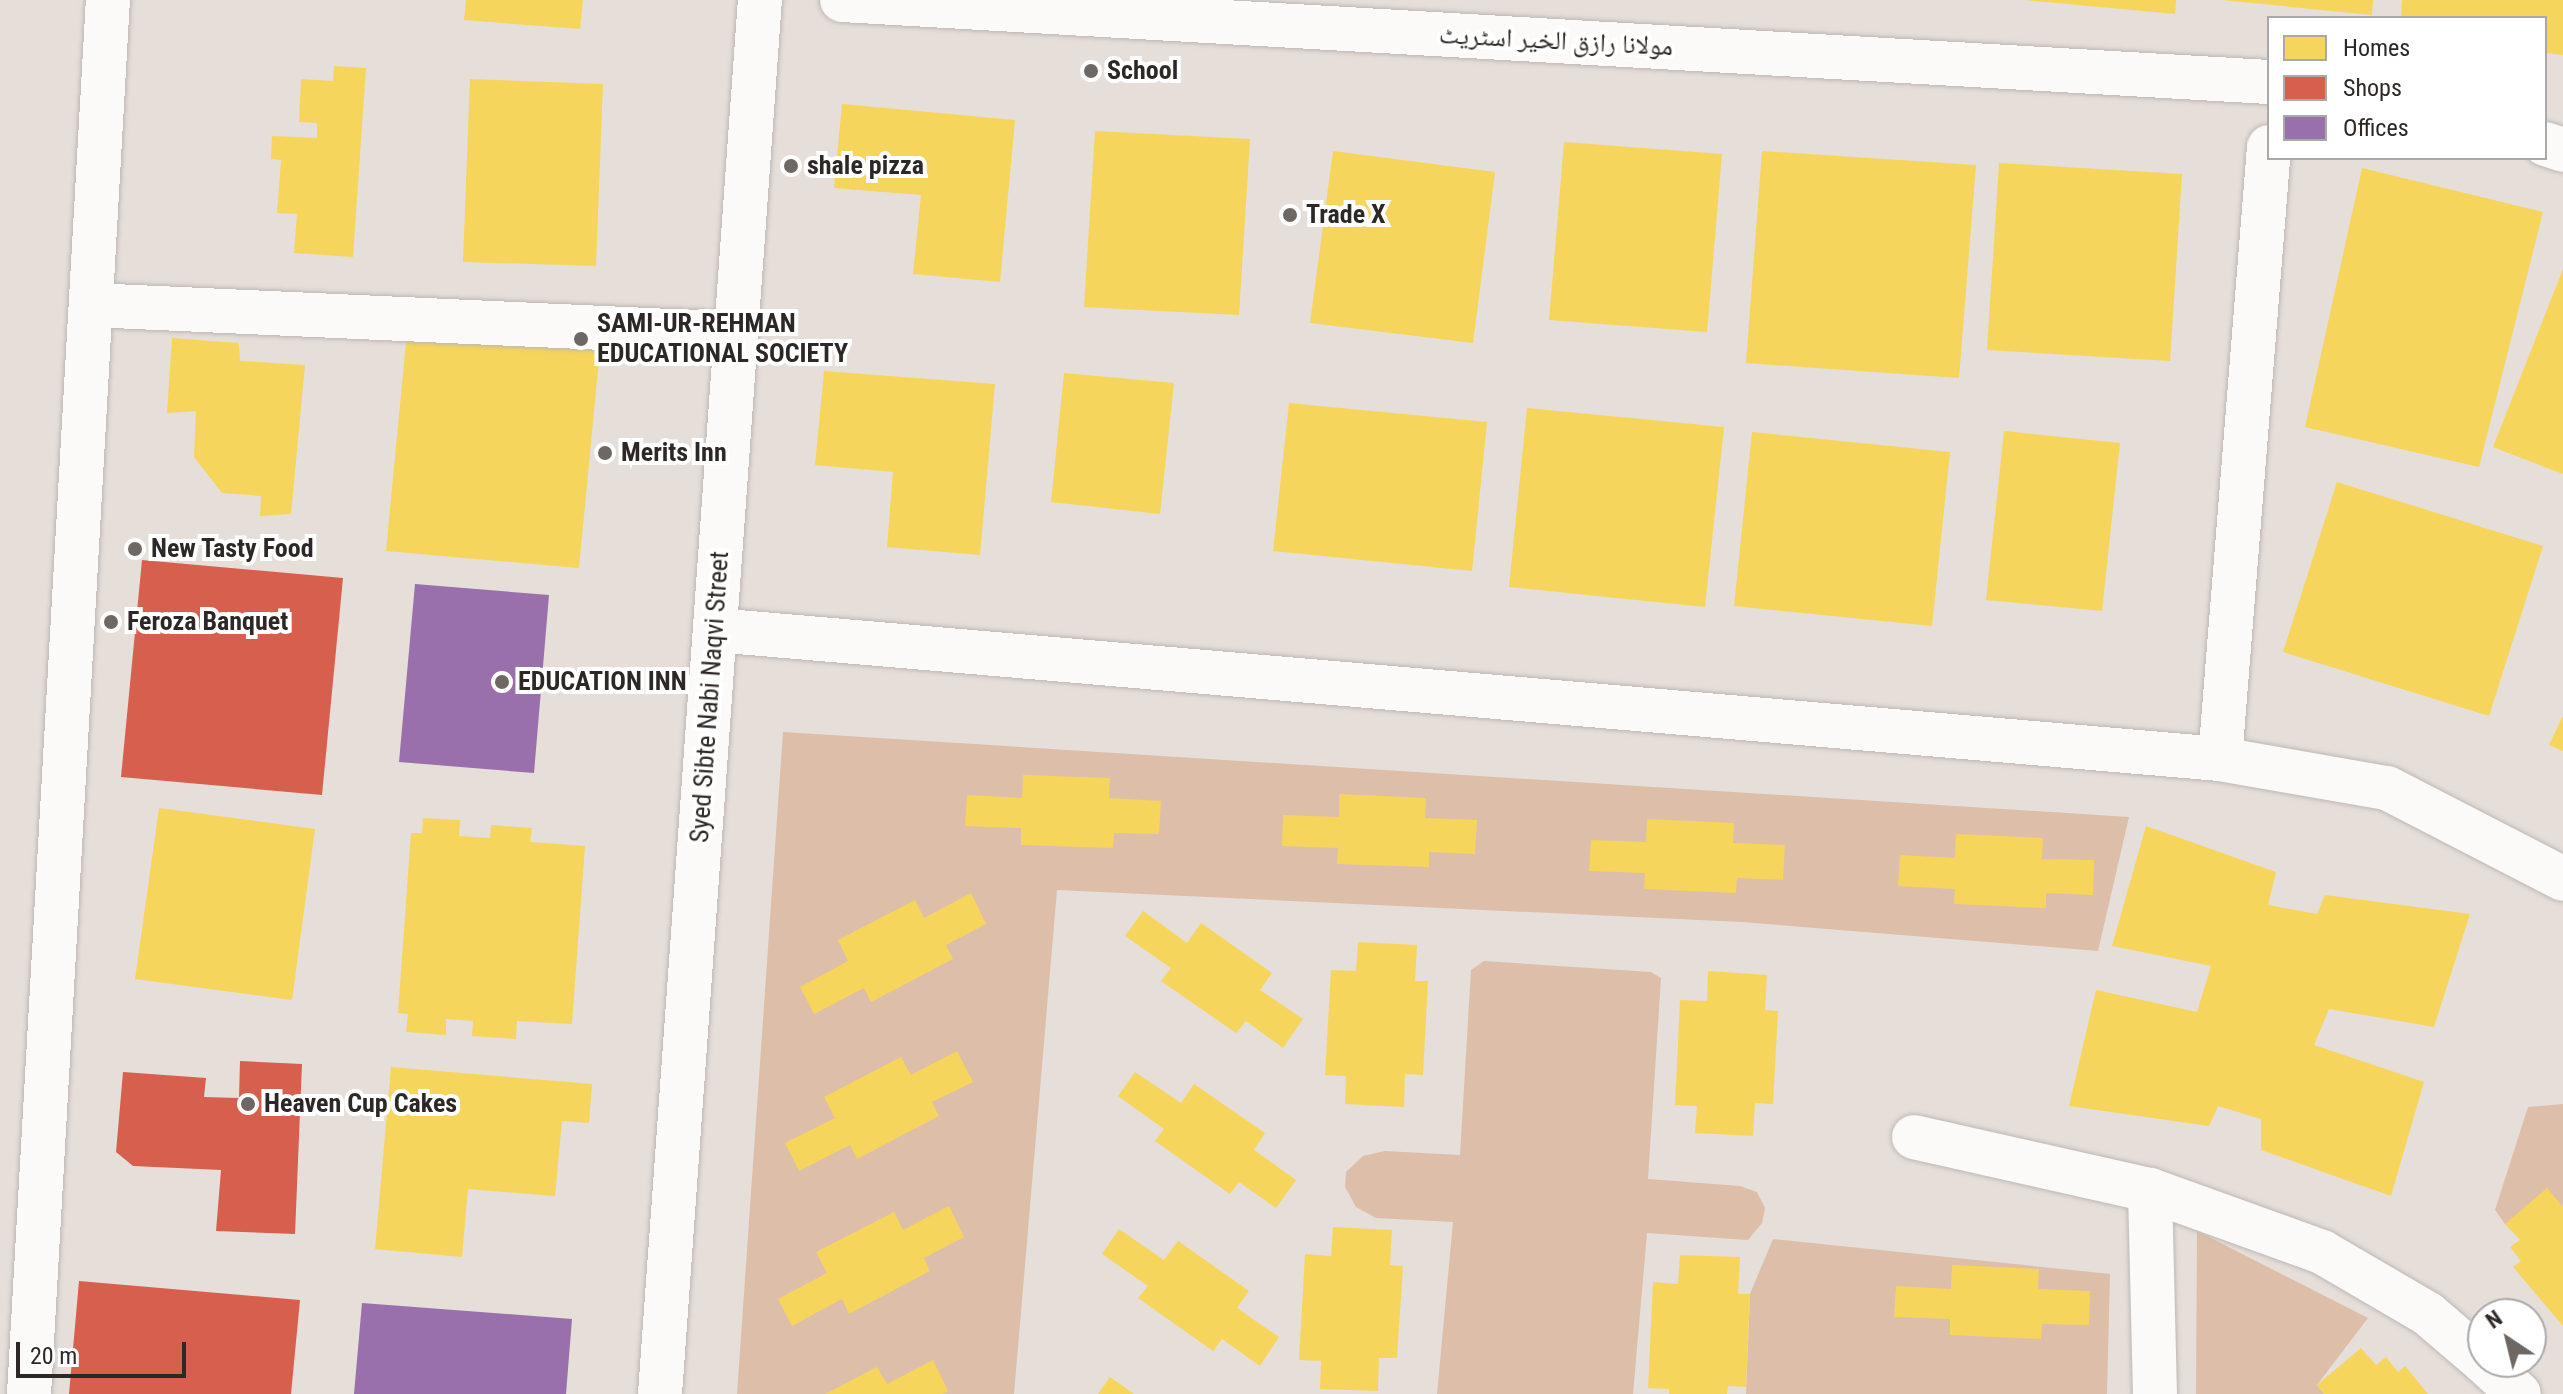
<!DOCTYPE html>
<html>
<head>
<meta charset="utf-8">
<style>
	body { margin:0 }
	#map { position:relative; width:2563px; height:1394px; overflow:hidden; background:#e6ded9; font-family:"Roboto Condensed","Noto Naskh Arabic",sans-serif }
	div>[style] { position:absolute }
	.green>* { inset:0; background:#ddbea8 }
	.homes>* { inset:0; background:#f6d55c }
	.shops>* { inset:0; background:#d6604d }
	.offices>* { inset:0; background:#9970ab }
	.roads { filter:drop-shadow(0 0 2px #bdb8b4) drop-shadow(0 0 2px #bdb8b4) }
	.minor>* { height:44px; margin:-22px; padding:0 22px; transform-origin:22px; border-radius:22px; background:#fbfaf9 }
	.dots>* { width:22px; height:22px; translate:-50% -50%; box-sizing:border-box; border:4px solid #fff; border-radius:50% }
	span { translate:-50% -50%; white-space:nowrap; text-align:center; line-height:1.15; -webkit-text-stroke:8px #fff; paint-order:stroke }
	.street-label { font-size:26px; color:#2d2825 }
	.poi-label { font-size:26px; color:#2d2825; font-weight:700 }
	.left { translate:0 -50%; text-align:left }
	.legend { position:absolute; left:2267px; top:16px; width:280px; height:144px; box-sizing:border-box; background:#fff; border:2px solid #aba9a8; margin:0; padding:10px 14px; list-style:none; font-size:24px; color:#2d2825 }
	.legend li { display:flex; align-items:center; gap:16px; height:40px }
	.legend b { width:40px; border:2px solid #aba9a8 }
	.north { position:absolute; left:2467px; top:1298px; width:80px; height:80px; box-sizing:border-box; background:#fff; border:2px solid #aba9a8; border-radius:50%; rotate:325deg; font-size:22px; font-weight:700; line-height:32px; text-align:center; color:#2d2825 }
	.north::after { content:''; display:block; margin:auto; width:28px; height:36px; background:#6e6864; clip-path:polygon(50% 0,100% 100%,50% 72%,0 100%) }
	.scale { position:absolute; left:16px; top:1342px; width:170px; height:36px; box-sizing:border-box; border:4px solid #2d2825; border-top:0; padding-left:10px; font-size:24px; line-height:28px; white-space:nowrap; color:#2d2825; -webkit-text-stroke:6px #fff; paint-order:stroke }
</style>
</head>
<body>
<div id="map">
	<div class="green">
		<i style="clip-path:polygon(783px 732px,2129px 817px,2098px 951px,1742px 922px,1057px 890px,1014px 1394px,737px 1394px)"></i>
		<i style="clip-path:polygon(1484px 961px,1651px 972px,1661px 978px,1648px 1179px,1740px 1186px,1757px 1192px,1765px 1208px,1762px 1223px,1748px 1240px,1647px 1233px,1633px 1394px,1437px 1394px,1453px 1222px,1376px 1218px,1356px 1207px,1345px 1187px,1346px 1172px,1363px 1156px,1385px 1151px,1460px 1155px,1471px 970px)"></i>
		<i style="clip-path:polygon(2563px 1104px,2563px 1207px,2505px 1224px,2495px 1210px,2528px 1107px)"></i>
		<i style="clip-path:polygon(2197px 1231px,2368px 1318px,2317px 1385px,2324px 1394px,2196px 1394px)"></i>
		<i style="clip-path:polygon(1773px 1239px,2110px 1274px,2107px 1394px,1746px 1394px,1750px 1294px)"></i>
	</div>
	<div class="homes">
		<i style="clip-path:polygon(466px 0,583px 0,580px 29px,464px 20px)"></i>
		<i style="clip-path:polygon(2025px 0,2176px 0,2175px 14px)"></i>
		<i style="clip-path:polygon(2222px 0,2373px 0,2372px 15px)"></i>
		<i style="clip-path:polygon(2402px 0,2563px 0,2563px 55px,2545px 53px,2545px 18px,2401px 18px)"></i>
		<i style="clip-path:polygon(334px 66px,366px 68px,353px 257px,294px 253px,297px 214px,277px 213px,281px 160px,271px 159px,272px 136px,317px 138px,317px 123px,299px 122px,301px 79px,333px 81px)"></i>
		<i style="clip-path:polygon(470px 79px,603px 84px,596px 266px,463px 262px)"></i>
		<i style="clip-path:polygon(842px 104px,1015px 120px,1000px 282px,913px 274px,921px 195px,834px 188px)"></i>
		<i style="clip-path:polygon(1095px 131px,1250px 139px,1239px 315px,1084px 307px)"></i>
		<i style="clip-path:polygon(1564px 142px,1722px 154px,1707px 332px,1549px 320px)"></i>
		<i style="clip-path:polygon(1333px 151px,1495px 172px,1473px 343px,1310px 323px)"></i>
		<i style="clip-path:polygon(1762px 151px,1976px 165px,1959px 378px,1746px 363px)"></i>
		<i style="clip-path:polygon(1999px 163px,2182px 174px,2170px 361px,1987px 350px)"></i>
		<i style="clip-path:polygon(2362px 168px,2543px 212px,2479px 467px,2305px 427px)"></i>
		<i style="clip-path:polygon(2563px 269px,2563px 474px,2493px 447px)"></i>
		<i style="clip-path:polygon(407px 332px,600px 349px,579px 568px,386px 551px)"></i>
		<i style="clip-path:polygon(172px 338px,239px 343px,240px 361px,305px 365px,291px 514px,260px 516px,261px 496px,222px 493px,194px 457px,196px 411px,167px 413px)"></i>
		<i style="clip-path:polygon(824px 371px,995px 384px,980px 555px,887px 547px,893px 472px,815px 465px)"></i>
		<i style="clip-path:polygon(1064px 373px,1174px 383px,1160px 514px,1051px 502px)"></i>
		<i style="clip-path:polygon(1289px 403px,1487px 422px,1472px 571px,1273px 551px)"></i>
		<i style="clip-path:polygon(1527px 408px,1724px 427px,1705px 607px,1509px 587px)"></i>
		<i style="clip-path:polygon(2004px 431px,2120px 443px,2102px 611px,1986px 600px)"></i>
		<i style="clip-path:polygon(1752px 432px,1950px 452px,1932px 626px,1734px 606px)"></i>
		<i style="clip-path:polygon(2337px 482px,2543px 546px,2489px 716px,2283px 652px)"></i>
		<i style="clip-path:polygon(2563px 716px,2563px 751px,2549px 745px)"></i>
		<i style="clip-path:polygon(1023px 775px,1110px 778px,1109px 798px,1161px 801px,1159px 834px,1114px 833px,1113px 848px,1021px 845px,1021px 828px,965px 826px,967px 795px,1022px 798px)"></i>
		<i style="clip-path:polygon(1339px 794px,1426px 798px,1425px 818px,1477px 820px,1475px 854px,1429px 852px,1429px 867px,1337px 864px,1338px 848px,1282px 846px,1283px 815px,1339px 817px)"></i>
		<i style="clip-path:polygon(159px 808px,315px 829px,292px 1000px,135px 979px)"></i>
		<i style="clip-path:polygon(423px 818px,460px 820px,459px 836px,490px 838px,491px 825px,532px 828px,530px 842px,585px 846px,572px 1024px,517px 1021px,516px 1039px,472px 1036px,473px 1021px,446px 1019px,446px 1035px,406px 1032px,408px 1014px,398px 1013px,411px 833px,422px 833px)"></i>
		<i style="clip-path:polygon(1647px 819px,1734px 823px,1733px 843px,1785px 845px,1783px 880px,1737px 878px,1736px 893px,1644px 889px,1645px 873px,1589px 871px,1591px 840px,1646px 842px)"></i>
		<i style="clip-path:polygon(2146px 826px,2276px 872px,2268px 905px,2317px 914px,2325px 895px,2470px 914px,2434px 1027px,2329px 1009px,2314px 1045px,2424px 1082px,2391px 1196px,2261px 1150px,2261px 1119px,2218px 1106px,2209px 1126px,2069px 1106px,2096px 990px,2197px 1012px,2211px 966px,2112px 946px)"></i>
		<i style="clip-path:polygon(1956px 834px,2043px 838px,2042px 859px,2094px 860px,2093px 895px,2046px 893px,2046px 908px,1954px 904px,1955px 889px,1898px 886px,1900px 855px,1955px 858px)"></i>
		<i style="clip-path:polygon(971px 893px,986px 924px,946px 945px,953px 959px,871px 1002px,864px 988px,814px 1014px,800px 987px,848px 961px,838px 940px,915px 900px,924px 918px)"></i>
		<i style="clip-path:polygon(1143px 911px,1187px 943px,1201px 923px,1272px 973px,1260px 990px,1303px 1019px,1283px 1048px,1246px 1021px,1236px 1033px,1161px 981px,1171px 968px,1125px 936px)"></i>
		<i style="clip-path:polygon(1358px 942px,1417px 945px,1415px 981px,1428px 981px,1423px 1075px,1405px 1074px,1404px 1107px,1345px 1104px,1346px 1076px,1325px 1075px,1331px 970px,1356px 971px)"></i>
		<i style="clip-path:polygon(1708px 971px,1767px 975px,1765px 1010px,1778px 1011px,1773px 1104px,1755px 1103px,1753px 1136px,1695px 1133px,1697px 1106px,1675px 1105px,1680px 1000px,1707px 1001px)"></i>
		<i style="clip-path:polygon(957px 1051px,973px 1082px,932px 1102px,939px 1116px,857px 1159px,850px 1145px,799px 1171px,785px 1143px,835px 1118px,824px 1097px,901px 1057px,911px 1075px)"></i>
		<i style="clip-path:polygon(391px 1067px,592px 1084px,589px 1123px,562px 1121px,555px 1196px,468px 1189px,462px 1257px,375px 1249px)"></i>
		<i style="clip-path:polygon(1135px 1072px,1181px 1103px,1194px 1084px,1265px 1133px,1254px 1150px,1296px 1180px,1276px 1208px,1239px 1182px,1230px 1194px,1155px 1141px,1164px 1129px,1118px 1096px)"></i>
		<i style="clip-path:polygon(2547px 1188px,2563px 1207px,2563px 1326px,2513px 1267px,2521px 1261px,2510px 1247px,2520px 1240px,2505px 1224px)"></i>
		<i style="clip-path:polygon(949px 1206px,964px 1237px,924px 1258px,930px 1271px,849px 1314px,842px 1299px,792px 1326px,778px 1299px,827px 1273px,816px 1252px,894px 1212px,903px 1230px)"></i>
		<i style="clip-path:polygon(1333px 1227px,1392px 1230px,1390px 1265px,1403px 1266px,1397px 1358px,1379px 1358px,1378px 1391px,1320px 1389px,1321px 1361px,1299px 1360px,1305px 1254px,1331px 1256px)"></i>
		<i style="clip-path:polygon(1119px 1229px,1164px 1260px,1178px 1241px,1249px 1291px,1237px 1308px,1279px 1337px,1260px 1366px,1222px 1339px,1213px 1351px,1138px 1298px,1148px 1286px,1102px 1254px)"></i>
		<i style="clip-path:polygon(1680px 1255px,1740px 1257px,1738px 1294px,1750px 1294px,1746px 1387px,1728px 1386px,1727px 1394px,1669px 1394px,1669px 1389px,1648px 1388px,1653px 1282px,1678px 1284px)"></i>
		<i style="clip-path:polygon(1952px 1265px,2039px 1269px,2038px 1289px,2090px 1291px,2089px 1325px,2042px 1324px,2041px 1339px,1950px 1335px,1950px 1319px,1894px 1317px,1896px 1286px,1951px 1289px)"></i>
		<i style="clip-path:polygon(2361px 1348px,2376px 1365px,2386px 1357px,2398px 1372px,2405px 1366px,2428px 1394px,2324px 1394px,2317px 1385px)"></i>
		<i style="clip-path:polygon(933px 1360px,948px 1391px,943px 1394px,825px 1394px,877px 1367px,887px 1384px)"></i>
		<i style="clip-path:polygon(1110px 1377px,1134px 1394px,1098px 1394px)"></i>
	</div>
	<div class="shops">
		<i style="clip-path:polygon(142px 560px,343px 578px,322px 795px,121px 777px)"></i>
		<i style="clip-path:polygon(240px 1061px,302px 1064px,295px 1234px,216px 1231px,221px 1170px,133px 1166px,116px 1152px,123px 1072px,206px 1078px,204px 1097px,239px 1098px)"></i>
		<i style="clip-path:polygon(79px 1281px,300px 1300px,291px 1394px,69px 1394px)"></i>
	</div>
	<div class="offices">
		<i style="clip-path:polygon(415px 584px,549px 595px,534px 773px,399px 762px)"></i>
		<i style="clip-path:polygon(362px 1303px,572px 1319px,566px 1394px,354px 1394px)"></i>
	</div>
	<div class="roads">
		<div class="minor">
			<i style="left:842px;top:0;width:1429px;rotate:3.29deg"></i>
			<i style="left:2545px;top:144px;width:19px;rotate:18deg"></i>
			<i style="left:91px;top:305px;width:646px;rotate:2.57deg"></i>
			<i style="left:715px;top:630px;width:1511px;rotate:4.9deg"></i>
			<i style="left:2220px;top:759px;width:169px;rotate:9.9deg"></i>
			<i style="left:2387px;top:788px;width:198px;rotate:27.3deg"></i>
			<i style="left:2220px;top:759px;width:614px;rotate:-85.42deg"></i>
			<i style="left:1914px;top:1137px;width:242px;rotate:12.7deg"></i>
			<i style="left:2150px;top:1190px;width:183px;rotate:19.8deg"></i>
			<i style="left:2322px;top:1252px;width:123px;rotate:30.3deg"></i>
			<i style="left:2428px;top:1314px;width:72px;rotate:40.5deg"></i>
			<i style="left:2150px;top:1190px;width:204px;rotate:88.6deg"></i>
			<i style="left:2484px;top:1362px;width:47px;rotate:42.4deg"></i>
			<i style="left:29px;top:1394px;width:1396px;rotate:-86.76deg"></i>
			<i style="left:660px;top:1394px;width:1398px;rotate:-85.9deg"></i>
		</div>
	</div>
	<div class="dots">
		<i style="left:1091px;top:71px;background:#6e6864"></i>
		<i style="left:791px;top:166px;background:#6e6864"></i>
		<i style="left:1290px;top:215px;background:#6e6864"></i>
		<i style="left:581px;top:339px;background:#6e6864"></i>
		<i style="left:605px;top:453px;background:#6e6864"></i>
		<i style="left:135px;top:549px;background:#6e6864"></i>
		<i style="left:111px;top:622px;background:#6e6864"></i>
		<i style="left:502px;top:682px;background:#6e6864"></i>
		<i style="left:248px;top:1104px;background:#6e6864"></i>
	</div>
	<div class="street-label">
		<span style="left:1556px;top:41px;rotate:3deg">مولانا رازق الخیر اسٹریٹ</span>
		<span style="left:710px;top:697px;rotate:-86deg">Syed Sibte Nabi Naqvi Street</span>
	</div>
	<div class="poi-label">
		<span class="left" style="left:1107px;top:71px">School</span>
		<span class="left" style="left:807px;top:166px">shale pizza</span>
		<span class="left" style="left:1306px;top:215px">Trade X</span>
		<span class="left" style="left:597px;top:339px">SAMI-UR-REHMAN<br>EDUCATIONAL SOCIETY</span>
		<span class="left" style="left:621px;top:453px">Merits Inn</span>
		<span class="left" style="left:151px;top:549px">New Tasty Food</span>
		<span class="left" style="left:127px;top:622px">Feroza Banquet</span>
		<span class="left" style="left:518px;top:682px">EDUCATION INN</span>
		<span class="left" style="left:264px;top:1104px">Heaven Cup Cakes</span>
	</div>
	<ul class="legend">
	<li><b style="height:22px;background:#f6d55c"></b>Homes</li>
	<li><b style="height:22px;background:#d6604d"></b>Shops</li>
	<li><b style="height:22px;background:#9970ab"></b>Offices</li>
	</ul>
	<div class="north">N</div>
	<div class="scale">20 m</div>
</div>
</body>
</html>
